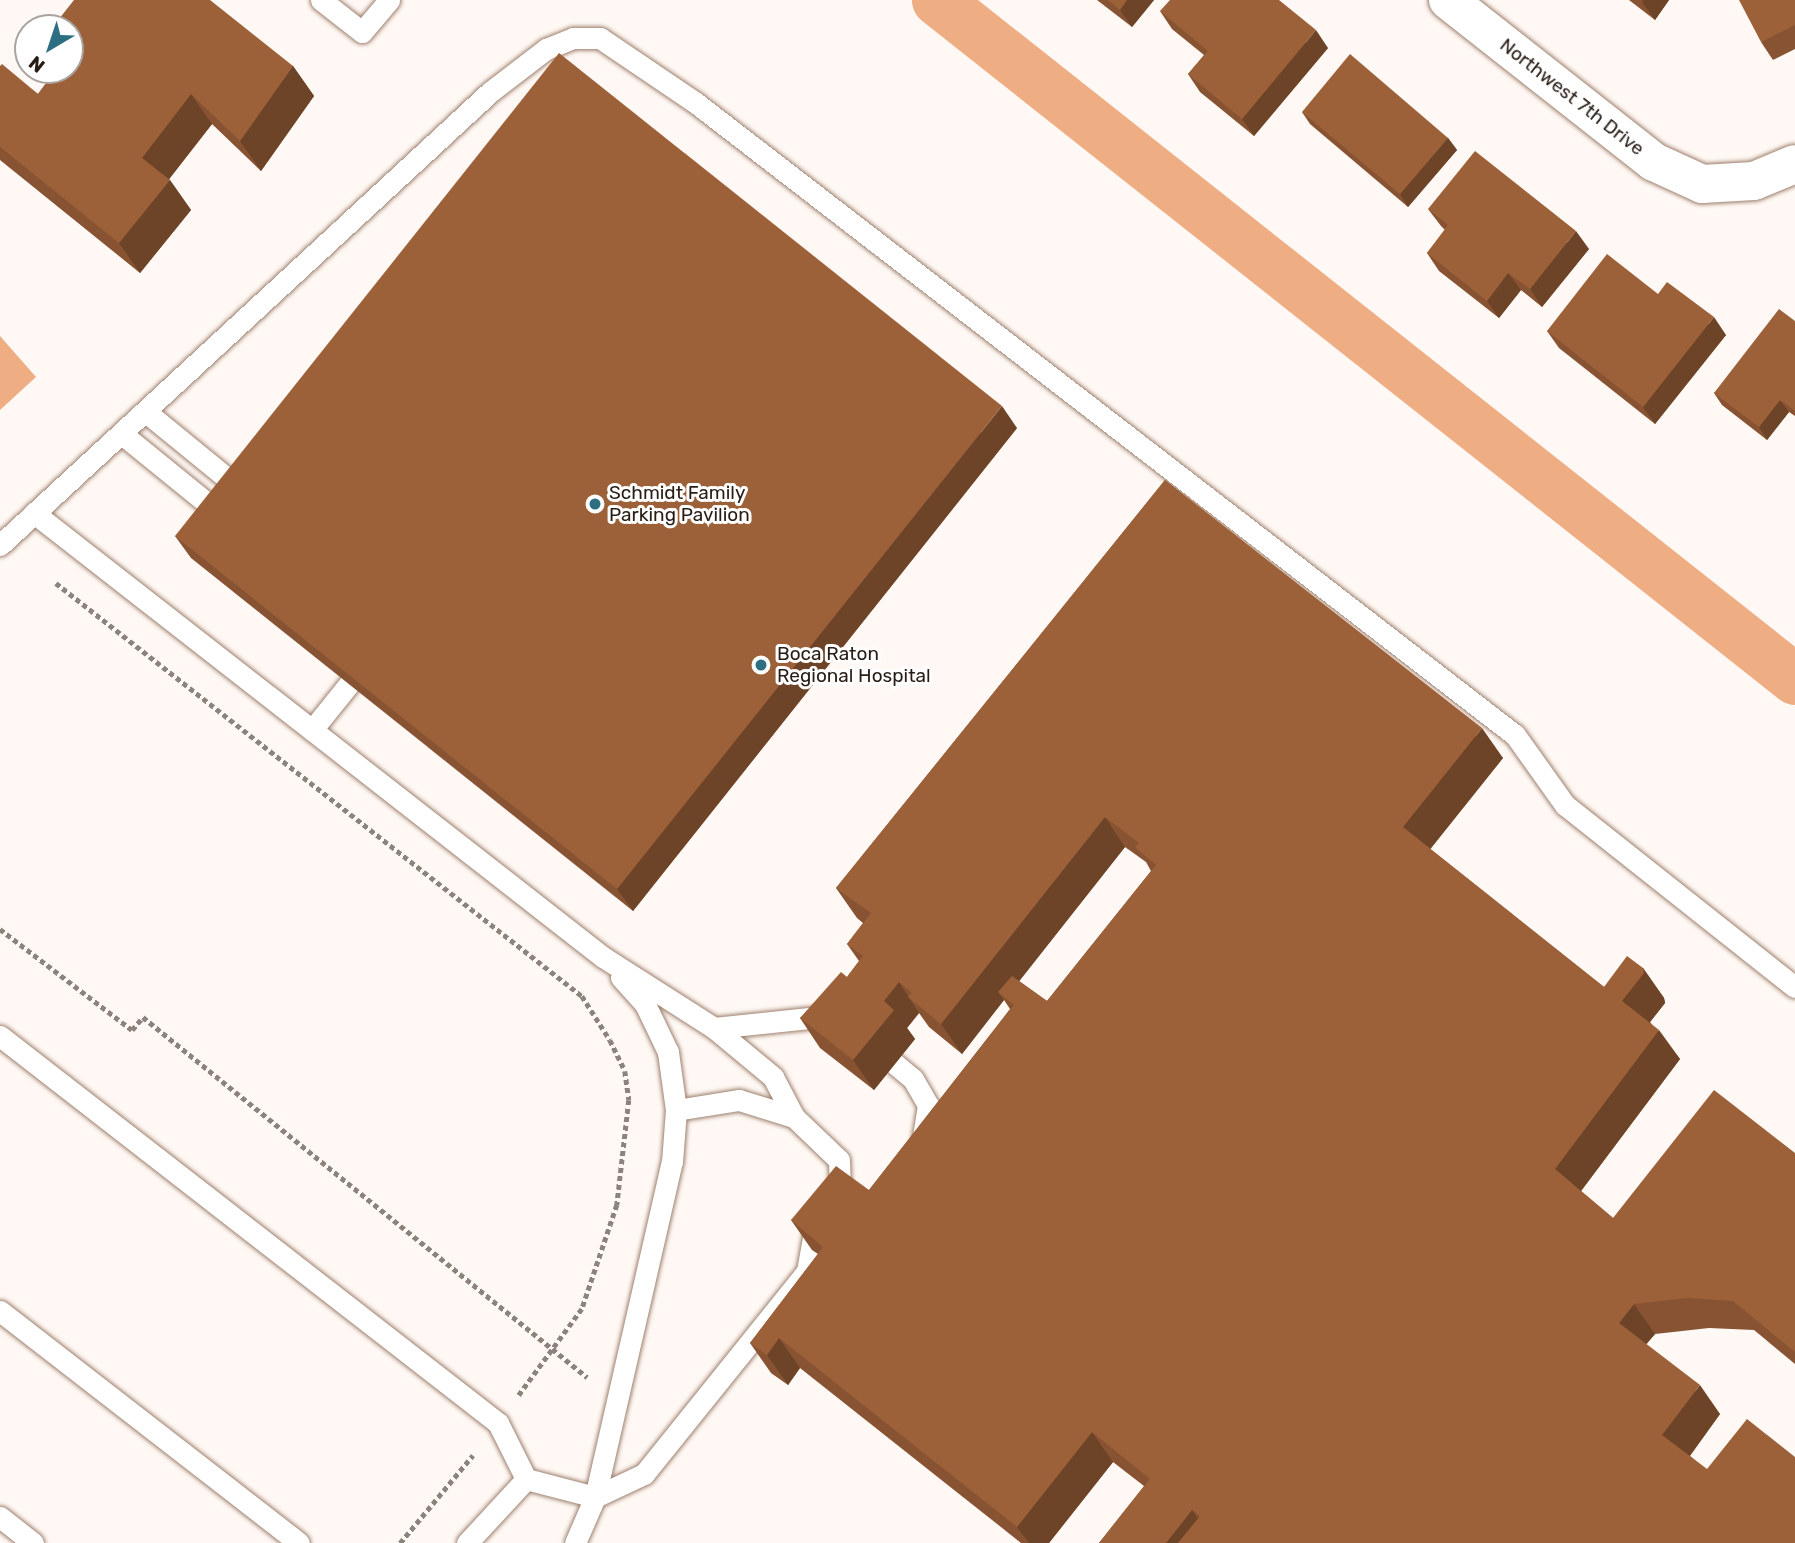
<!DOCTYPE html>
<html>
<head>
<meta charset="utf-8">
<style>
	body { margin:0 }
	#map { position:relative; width:1795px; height:1543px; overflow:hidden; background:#fff8f4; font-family:Rubik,sans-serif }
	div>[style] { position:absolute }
	.water>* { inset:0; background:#efad84 }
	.canal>* { height:51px; margin:-25.5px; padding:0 25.5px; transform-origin:25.5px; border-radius:25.5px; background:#efad84 }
	.path>* { height:4.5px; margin-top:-2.25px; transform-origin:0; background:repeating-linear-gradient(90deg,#8c837d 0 5px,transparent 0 8.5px) }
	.roads { filter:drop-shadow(0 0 2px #9e806e) drop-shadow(0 0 2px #9e806e) }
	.lane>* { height:21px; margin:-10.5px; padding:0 10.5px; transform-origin:10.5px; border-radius:10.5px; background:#fff }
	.street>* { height:38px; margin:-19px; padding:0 19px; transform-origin:19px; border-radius:19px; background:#fff }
	.wall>* { inset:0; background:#875332 }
	.shaded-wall>* { inset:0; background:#6e4429 }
	.building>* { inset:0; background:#9d613a }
	.dots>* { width:19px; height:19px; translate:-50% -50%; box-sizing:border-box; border:4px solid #fff; border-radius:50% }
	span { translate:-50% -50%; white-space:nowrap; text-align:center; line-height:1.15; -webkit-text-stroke:6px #fff; paint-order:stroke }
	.street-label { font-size:19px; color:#281c15 }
	.poi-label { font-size:19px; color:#281c15 }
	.left { translate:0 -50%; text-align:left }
	.north { position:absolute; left:14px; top:14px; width:70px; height:70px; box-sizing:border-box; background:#fff; border:2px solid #a9a4a1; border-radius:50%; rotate:219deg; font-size:19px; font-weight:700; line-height:28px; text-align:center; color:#281c15 }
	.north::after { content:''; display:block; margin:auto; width:24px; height:32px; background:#2e6e82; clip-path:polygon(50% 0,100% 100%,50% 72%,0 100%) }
</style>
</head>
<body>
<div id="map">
	<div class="water">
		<i style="clip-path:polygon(0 336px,36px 377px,0 410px)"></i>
	</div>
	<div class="canal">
		<i style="left:937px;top:0;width:1094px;rotate:38.36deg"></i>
	</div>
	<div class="path">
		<i style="left:56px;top:583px;width:669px;rotate:38.14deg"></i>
		<i style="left:582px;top:996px;width:52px;rotate:57.5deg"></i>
		<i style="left:610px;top:1040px;width:34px;rotate:64deg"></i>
		<i style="left:625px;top:1071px;width:29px;rotate:82deg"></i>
		<i style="left:629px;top:1100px;width:106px;rotate:96.5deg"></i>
		<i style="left:617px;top:1205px;width:110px;rotate:108.6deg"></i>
		<i style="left:582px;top:1309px;width:107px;rotate:126.2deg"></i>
		<i style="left:0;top:929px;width:166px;rotate:37.4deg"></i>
		<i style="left:132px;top:1030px;width:17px;rotate:-50deg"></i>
		<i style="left:143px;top:1017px;width:572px;rotate:39.04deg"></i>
		<i style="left:400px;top:1543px;width:114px;rotate:-50.3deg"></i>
	</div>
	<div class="roads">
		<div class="lane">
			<i style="left:321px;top:0;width:52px;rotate:38deg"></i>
			<i style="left:362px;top:32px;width:42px;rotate:-49.8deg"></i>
			<i style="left:146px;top:412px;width:127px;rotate:39.2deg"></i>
			<i style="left:122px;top:434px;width:132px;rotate:39.1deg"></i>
			<i style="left:34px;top:513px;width:722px;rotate:37.97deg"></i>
			<i style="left:603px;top:957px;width:132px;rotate:32.6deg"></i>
			<i style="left:714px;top:1028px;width:77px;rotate:39.7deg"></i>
			<i style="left:773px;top:1077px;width:45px;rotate:62.3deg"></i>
			<i style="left:794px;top:1117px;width:62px;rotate:43.7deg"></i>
			<i style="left:839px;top:1160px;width:28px;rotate:88deg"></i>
			<i style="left:840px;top:1188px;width:9px;rotate:126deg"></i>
			<i style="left:0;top:545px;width:667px;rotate:-42.75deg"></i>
			<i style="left:490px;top:92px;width:71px;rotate:-37.5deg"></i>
			<i style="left:546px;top:49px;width:29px;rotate:-22deg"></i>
			<i style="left:573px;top:38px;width:27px"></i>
			<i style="left:600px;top:38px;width:116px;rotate:34.1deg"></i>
			<i style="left:696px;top:103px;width:1034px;rotate:37.66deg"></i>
			<i style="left:1515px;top:735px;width:86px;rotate:54.5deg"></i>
			<i style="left:1565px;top:805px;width:293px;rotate:38.4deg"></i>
			<i style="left:312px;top:730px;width:59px;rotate:-51.2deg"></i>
			<i style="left:714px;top:1028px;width:115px;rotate:-6deg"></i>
			<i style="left:0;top:1036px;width:631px;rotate:37.85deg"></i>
			<i style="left:498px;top:1423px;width:63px;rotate:63.4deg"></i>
			<i style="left:895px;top:1064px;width:23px;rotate:40deg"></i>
			<i style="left:913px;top:1079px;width:30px;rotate:60deg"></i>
			<i style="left:928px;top:1105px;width:37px;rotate:99deg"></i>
			<i style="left:676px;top:1110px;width:64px;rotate:-9deg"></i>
			<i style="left:739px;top:1100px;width:58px;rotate:17.2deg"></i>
			<i style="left:0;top:1311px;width:378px;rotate:37.8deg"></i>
			<i style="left:595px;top:1497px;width:54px;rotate:-25.1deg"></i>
			<i style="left:644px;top:1474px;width:260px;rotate:-51.2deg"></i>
			<i style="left:807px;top:1271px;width:51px;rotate:-79.8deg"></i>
			<i style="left:595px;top:1497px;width:344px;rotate:-77.1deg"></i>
			<i style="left:672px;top:1162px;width:52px;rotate:-85.6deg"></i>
			<i style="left:676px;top:1110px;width:59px;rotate:-97.9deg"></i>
			<i style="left:668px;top:1052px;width:53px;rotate:-115.6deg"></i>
			<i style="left:645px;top:1004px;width:36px;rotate:-132deg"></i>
			<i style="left:0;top:1517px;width:42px;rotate:38.2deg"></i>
			<i style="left:467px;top:1543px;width:87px;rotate:-47.3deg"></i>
			<i style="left:526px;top:1479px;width:71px;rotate:14.6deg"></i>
			<i style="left:595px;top:1497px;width:50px;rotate:113.5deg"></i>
		</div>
		<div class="street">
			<i style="left:1448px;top:0;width:262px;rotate:38.2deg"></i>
			<i style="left:1654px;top:162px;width:53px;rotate:24.6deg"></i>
			<i style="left:1702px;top:184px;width:52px;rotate:-3.3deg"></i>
			<i style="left:1754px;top:181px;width:44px;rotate:-22.5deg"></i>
		</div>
	</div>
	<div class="wall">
		<i style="clip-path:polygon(1097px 0,1154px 0,1132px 27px)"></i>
		<i style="clip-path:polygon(1629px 0,1669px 0,1655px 20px)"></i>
		<i style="clip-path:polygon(1795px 0,1795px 49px,1773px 60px,1761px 42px)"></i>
		<i style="clip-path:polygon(1160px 11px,1328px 48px,1254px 136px,1200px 92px,1188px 74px,1204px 55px,1172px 29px)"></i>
		<i style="clip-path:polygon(59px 19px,293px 66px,314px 96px,261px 171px,212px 124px,169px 179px,191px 210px,140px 273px,0 160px,0 66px,38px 94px,76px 43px,70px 35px,70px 28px,65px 28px)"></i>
		<i style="clip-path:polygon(1302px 112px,1448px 138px,1457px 150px,1408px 207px,1310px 124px)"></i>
		<i style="clip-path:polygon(1428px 209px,1589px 249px,1542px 307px,1521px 290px,1499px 318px,1439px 271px,1427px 253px,1445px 230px,1441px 226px)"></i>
		<i style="clip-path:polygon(1658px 294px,1726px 335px,1655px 424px,1559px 348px,1547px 331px)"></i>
		<i style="clip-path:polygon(1795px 321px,1795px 416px,1789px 412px,1767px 440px,1722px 405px,1714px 393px)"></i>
		<i style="clip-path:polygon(1017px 428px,633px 911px,191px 558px,175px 536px)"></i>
		<i style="clip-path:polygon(evenodd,1165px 480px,1503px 758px,1430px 849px,1604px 987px,1643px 968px,1664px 998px,1665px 1003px,1650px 1022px,1680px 1059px,1581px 1191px,1613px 1218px,1795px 1153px,1795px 1364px,1754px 1330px,1709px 1328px,1655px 1334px,1646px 1344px,1720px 1414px,1690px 1456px,1795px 1543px,1099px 1543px,1144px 1486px,1113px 1462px,1049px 1543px,1021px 1543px,800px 1368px,788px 1385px,771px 1373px,750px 1343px,818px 1254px,812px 1250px,791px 1220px,869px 1190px,1010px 1009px,1004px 1000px,962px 1054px,929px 1027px,919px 1013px,907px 1028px,915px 1039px,874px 1090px,820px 1048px,800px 1018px,847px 977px,859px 961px,847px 944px,863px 923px,857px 918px,836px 888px,1165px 480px,1125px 847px,1146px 862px,1151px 871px,1047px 1001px,1019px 981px,1125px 847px)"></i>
	</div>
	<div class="shaded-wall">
		<i style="clip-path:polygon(1127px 0,1154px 0,1132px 27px,1120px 10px)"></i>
		<i style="clip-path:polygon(1644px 0,1669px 0,1655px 20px,1642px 2px)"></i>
		<i style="clip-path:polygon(1316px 30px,1328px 48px,1254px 136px,1242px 119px)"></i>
		<i style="clip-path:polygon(293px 66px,314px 96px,261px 171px,240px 141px)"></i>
		<i style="clip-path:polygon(191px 94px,212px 124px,163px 187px,142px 158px)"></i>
		<i style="clip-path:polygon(1448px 138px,1457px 150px,1408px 207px,1400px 194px)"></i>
		<i style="clip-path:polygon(170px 180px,191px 210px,140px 273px,119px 243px)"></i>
		<i style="clip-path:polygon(1576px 231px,1589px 249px,1542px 307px,1530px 289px)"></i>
		<i style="clip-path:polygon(1508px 273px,1521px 290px,1499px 318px,1487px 301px)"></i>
		<i style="clip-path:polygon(1714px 317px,1726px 335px,1655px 424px,1643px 407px)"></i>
		<i style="clip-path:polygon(1780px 400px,1789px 412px,1767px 440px,1759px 427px)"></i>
		<i style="clip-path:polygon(1002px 406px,1017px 428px,633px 911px,617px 889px)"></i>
		<i style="clip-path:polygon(1482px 728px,1503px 758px,1424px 857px,1403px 827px)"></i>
		<i style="clip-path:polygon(1105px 817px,1125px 847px,1006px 998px,998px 992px,1004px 1000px,962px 1054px,941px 1024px)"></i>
		<i style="clip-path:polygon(1643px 968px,1664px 998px,1665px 1003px,1643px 1031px,1622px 1001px)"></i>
		<i style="clip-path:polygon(899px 982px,919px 1013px,907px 1028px,915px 1039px,874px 1090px,853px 1060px,884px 1001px)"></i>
		<i style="clip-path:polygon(1659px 1030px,1680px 1059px,1575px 1199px,1555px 1169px)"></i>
		<i style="clip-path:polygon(1634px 1304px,1655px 1334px,1639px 1353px,1619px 1323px)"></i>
		<i style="clip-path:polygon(779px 1338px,800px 1368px,788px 1385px,767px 1355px)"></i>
		<i style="clip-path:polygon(1700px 1385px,1720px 1414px,1683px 1465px,1662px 1435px)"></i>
		<i style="clip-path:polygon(1092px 1432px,1113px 1462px,1049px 1543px,1029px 1543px,1017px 1527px)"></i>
		<i style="clip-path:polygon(1192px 1510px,1213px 1540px,1211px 1543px,1166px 1543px)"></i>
	</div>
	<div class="building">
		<i style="clip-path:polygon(74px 0,210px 0,293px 66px,240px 141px,191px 94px,142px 158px,170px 180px,119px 243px,0 147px,0 66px,2px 64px,38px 94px,56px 70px,70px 70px,70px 51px,82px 35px,59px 19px)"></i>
		<i style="clip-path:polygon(1108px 0,1127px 0,1120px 10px)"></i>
		<i style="clip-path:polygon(1170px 0,1279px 0,1316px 30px,1242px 119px,1188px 74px,1208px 51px,1160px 11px)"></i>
		<i style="clip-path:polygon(1739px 0,1795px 0,1795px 25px,1761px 42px)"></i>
		<i style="clip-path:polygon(559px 53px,1002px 406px,617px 889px,175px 536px)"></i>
		<i style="clip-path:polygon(1350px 54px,1448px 138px,1400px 194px,1302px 112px)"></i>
		<i style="clip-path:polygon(1475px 151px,1576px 231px,1530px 289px,1508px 273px,1487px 301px,1427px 253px,1448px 225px,1428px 209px)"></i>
		<i style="clip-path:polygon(1607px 254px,1658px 294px,1667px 282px,1714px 317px,1643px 407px,1547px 331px)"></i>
		<i style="clip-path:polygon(1779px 309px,1795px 321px,1795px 411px,1780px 400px,1759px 427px,1714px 393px)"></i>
		<i style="clip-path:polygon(1165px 480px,1482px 728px,1403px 827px,1604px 987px,1627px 956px,1643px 968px,1644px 973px,1622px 1001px,1659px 1030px,1555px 1169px,1613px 1218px,1714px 1090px,1795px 1153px,1795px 1352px,1733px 1301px,1688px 1298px,1634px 1304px,1619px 1323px,1700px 1385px,1662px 1435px,1707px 1469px,1747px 1419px,1795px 1457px,1795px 1543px,1178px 1543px,1200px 1516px,1192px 1510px,1166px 1543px,1099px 1543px,1150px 1479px,1092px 1432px,1017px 1527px,779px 1338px,767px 1355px,750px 1343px,823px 1247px,791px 1220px,836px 1166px,869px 1190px,1014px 1005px,998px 992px,1012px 976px,1047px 1001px,1156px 865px,1135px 847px,1139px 843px,1105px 817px,941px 1024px,908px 997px,912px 993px,899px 982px,884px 1001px,894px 1010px,853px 1060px,800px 1018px,841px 972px,847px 977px,863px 956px,847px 944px,871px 913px,836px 888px)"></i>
	</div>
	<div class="dots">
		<i style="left:595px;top:504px;background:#2e6e82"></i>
		<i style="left:761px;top:665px;background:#2e6e82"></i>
	</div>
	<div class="street-label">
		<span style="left:1572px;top:97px;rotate:38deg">Northwest 7th Drive</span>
	</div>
	<div class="poi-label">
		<span class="left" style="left:609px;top:504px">Schmidt Family<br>Parking Pavilion</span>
		<span class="left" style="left:777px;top:665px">Boca Raton<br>Regional Hospital</span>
	</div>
	<div class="north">N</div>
</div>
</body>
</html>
